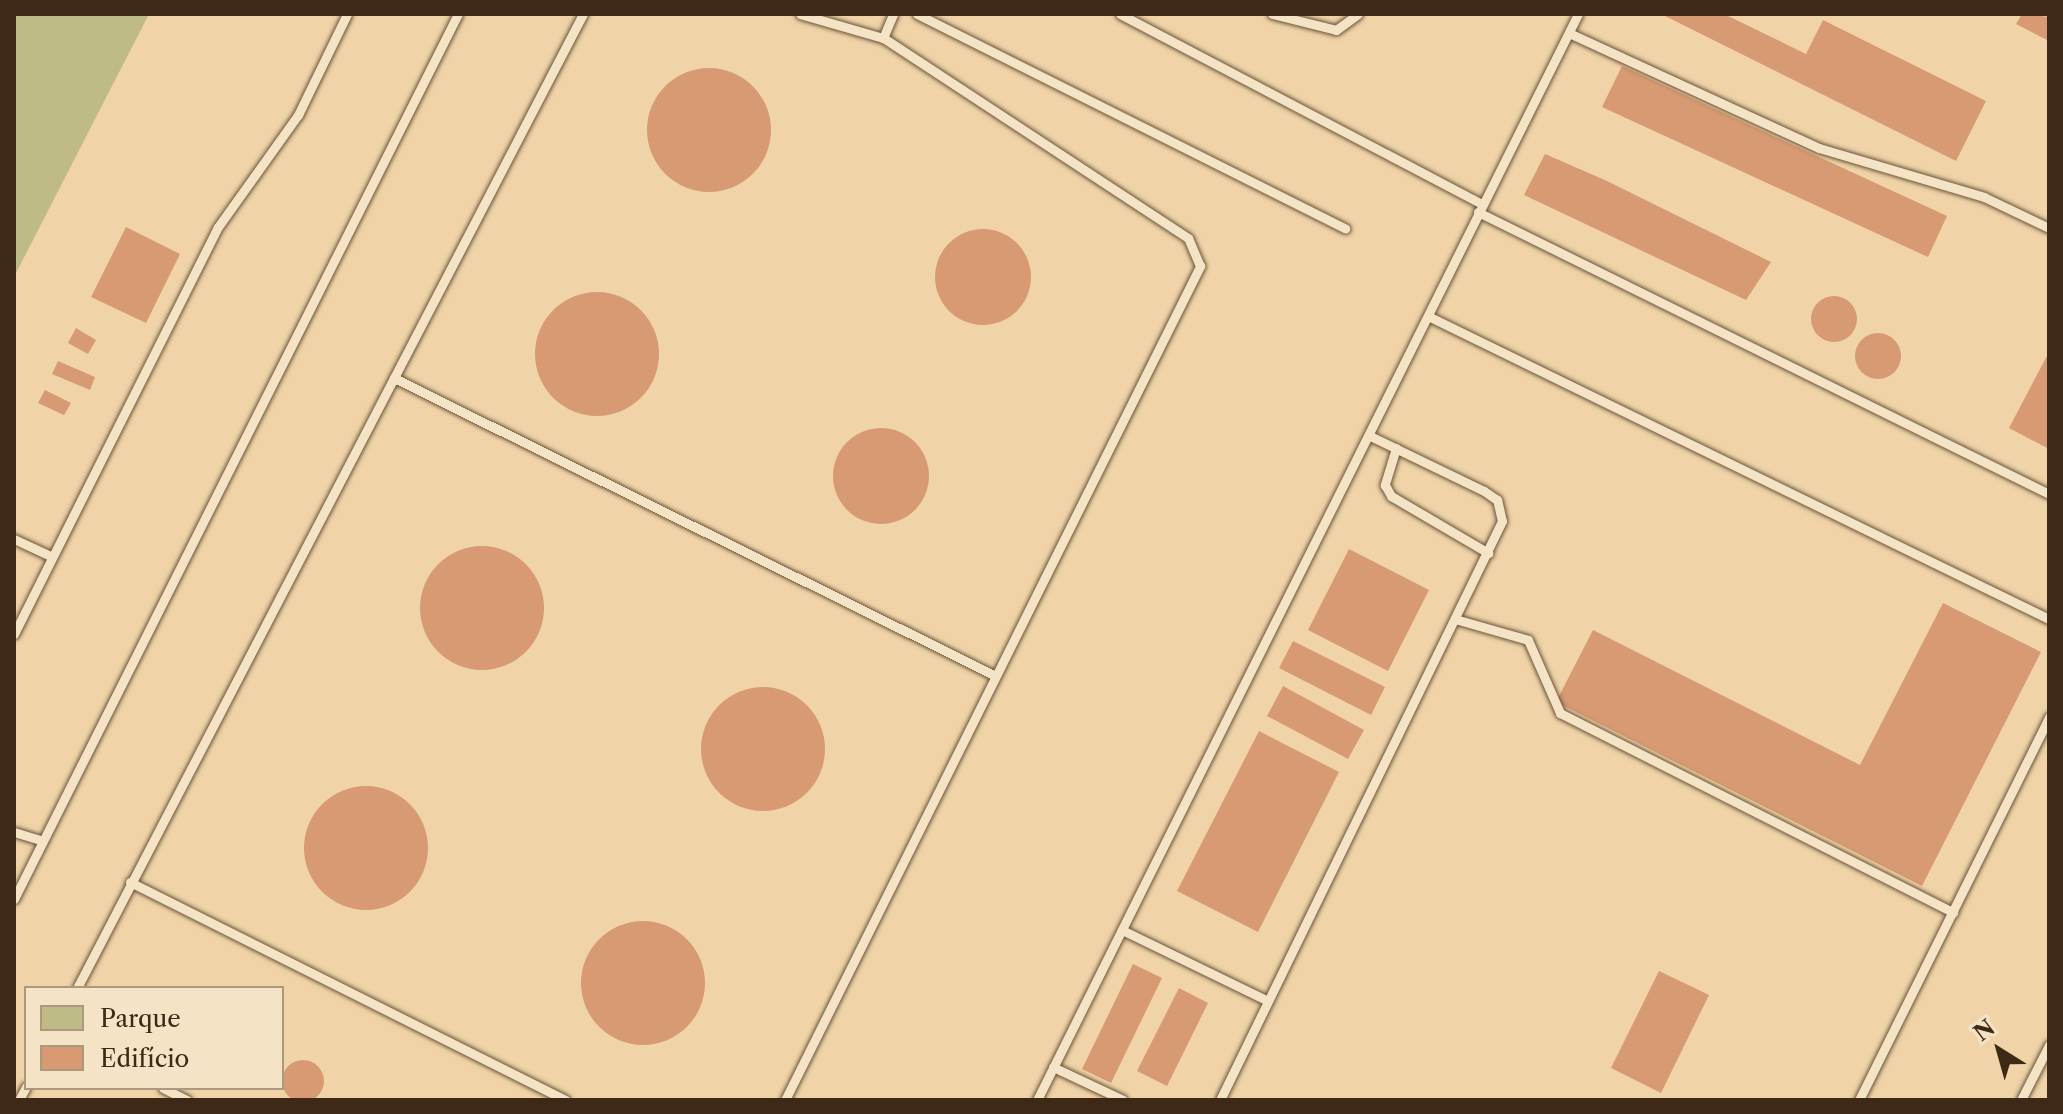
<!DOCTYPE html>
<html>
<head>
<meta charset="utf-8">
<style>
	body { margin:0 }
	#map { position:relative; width:2063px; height:1114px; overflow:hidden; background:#f0d4a8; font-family:"Libre Caslon Text",serif }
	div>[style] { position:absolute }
	.green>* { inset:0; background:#bebb84 }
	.building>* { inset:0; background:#d79a72 }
	.round { border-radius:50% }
	.roads { filter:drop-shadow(0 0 2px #6a543a) drop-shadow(0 0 2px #6a543a) }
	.service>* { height:9px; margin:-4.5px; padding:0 4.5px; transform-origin:4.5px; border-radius:4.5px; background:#f5e3c6 }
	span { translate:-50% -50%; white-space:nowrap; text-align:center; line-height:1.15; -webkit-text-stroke:7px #f5e3c6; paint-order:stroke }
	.frame { position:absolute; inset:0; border:16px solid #3d2915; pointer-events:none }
	.legend { position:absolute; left:24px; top:986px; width:260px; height:104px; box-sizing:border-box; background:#f5e3c6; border:2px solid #ab997f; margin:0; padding:10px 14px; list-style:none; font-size:24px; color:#3d2915 }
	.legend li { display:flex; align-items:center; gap:16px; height:40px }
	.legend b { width:40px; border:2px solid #ab997f }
	.north { position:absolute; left:1959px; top:1010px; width:80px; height:80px; -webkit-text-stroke:6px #f5e3c6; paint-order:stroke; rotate:323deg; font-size:22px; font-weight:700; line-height:32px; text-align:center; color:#3d2915 }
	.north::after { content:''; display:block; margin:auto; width:28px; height:36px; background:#3d2915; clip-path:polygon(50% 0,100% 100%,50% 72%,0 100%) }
</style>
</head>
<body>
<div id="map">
	<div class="green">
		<i style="clip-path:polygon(14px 14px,149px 14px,14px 277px)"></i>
	</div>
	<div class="building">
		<i style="clip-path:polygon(1661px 14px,1724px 14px,1806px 54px,1823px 20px,1986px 101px,1956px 161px)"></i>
		<i style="clip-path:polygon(2022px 14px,2049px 17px,2047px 40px,2016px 24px)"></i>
		<i style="clip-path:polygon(1622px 66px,1947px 216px,1928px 257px,1602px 107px)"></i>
		<i class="round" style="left:647px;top:68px;width:124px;height:124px"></i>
		<i style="clip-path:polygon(1545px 154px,1607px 181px,1771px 262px,1746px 300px,1524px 195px)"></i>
		<i style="clip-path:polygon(126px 227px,180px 254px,146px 323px,91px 297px)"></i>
		<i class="round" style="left:935px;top:229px;width:96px;height:96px"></i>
		<i class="round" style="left:535px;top:292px;width:124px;height:124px"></i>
		<i class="round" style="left:1811px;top:296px;width:46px;height:46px"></i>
		<i style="clip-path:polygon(76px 328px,96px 340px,88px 354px,68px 343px)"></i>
		<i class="round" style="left:1855px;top:333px;width:46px;height:46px"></i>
		<i style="clip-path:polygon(2049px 352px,2049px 449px,2009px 428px)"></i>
		<i style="clip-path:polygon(58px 361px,95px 377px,90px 390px,52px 374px)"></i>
		<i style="clip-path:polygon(45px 390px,71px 403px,64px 415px,38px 403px)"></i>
		<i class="round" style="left:833px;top:428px;width:96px;height:96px"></i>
		<i class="round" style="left:420px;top:546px;width:124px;height:124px"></i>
		<i style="clip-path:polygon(1349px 549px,1429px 590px,1388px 671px,1308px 630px)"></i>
		<i style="clip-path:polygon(1943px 603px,2041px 652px,1922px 886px,1556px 702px,1593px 630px,1860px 765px)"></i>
		<i style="clip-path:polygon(1293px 641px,1385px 687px,1371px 715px,1279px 668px)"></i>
		<i style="clip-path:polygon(1283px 686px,1364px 730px,1348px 759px,1267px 716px)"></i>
		<i class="round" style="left:701px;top:687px;width:124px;height:124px"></i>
		<i style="clip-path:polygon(1259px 731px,1339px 772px,1258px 932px,1177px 891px)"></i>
		<i class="round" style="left:304px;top:786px;width:124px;height:124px"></i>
		<i class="round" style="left:581px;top:921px;width:124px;height:124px"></i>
		<i style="clip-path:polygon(1133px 964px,1162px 978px,1111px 1083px,1082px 1069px)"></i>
		<i style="clip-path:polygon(1659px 971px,1709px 995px,1661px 1093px,1611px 1068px)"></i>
		<i style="clip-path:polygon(1179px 988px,1208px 1003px,1167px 1086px,1137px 1071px)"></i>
		<i class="round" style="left:282px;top:1060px;width:42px;height:42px"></i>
	</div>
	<div class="roads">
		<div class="service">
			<i style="left:917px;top:14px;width:479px;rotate:26.6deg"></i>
			<i style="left:1120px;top:14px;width:409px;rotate:27.7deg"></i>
			<i style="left:1272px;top:14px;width:66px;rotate:14deg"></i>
			<i style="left:1336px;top:30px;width:27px;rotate:-36deg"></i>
			<i style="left:1569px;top:33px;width:275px;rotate:24.7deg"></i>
			<i style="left:1819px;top:148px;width:172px;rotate:16.5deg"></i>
			<i style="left:1984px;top:197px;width:72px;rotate:25.5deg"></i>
			<i style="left:883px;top:38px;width:26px;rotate:-67deg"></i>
			<i style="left:1478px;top:212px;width:637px;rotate:26.28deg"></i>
			<i style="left:1430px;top:317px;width:689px;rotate:26.01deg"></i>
			<i style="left:394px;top:378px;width:669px;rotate:26.34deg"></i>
			<i style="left:1396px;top:448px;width:39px;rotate:107deg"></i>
			<i style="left:1385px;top:485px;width:13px;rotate:61deg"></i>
			<i style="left:1391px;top:496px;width:113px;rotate:30.4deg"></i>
			<i style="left:14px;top:539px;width:40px;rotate:25deg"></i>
			<i style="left:1455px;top:619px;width:76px;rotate:16deg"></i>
			<i style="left:1528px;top:640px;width:80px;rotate:66.3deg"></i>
			<i style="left:1560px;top:713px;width:441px;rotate:26.9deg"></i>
			<i style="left:14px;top:634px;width:455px;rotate:-63.4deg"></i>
			<i style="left:218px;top:227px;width:138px;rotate:-54.5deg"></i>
			<i style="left:298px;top:115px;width:112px;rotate:-64.1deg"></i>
			<i style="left:14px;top:832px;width:30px;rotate:17deg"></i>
			<i style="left:130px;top:882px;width:487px;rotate:26.6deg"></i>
			<i style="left:14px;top:899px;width:990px;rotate:-63.36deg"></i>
			<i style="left:1122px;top:930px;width:162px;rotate:25.9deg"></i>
			<i style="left:77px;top:988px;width:1098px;rotate:-62.55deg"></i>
			<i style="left:1053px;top:1067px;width:77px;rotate:25.2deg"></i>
			<i style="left:163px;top:1088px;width:27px;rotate:27deg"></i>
			<i style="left:19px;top:1100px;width:15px;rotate:-62deg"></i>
			<i style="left:785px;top:1100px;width:932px;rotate:-63.54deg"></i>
			<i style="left:1200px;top:266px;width:30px;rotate:-113deg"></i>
			<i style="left:1188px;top:238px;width:365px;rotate:-146.7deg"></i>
			<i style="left:883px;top:38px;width:86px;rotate:-163.9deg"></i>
			<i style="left:1037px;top:1100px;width:1213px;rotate:-63.52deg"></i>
			<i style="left:1220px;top:1100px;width:644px;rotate:-64.03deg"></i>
			<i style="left:1502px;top:521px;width:22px;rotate:-103deg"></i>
			<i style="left:1497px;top:500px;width:16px;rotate:-145deg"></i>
			<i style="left:1484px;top:491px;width:127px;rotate:-154.2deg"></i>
			<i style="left:1859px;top:1100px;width:428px;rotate:-63.6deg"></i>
			<i style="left:2021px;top:1100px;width:62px;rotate:-63deg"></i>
		</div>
	</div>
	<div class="frame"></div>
	<ul class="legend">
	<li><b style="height:22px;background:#bebb84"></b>Parque</li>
	<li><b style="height:22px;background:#d79a72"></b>Edifício</li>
	</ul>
	<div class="north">N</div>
</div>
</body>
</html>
